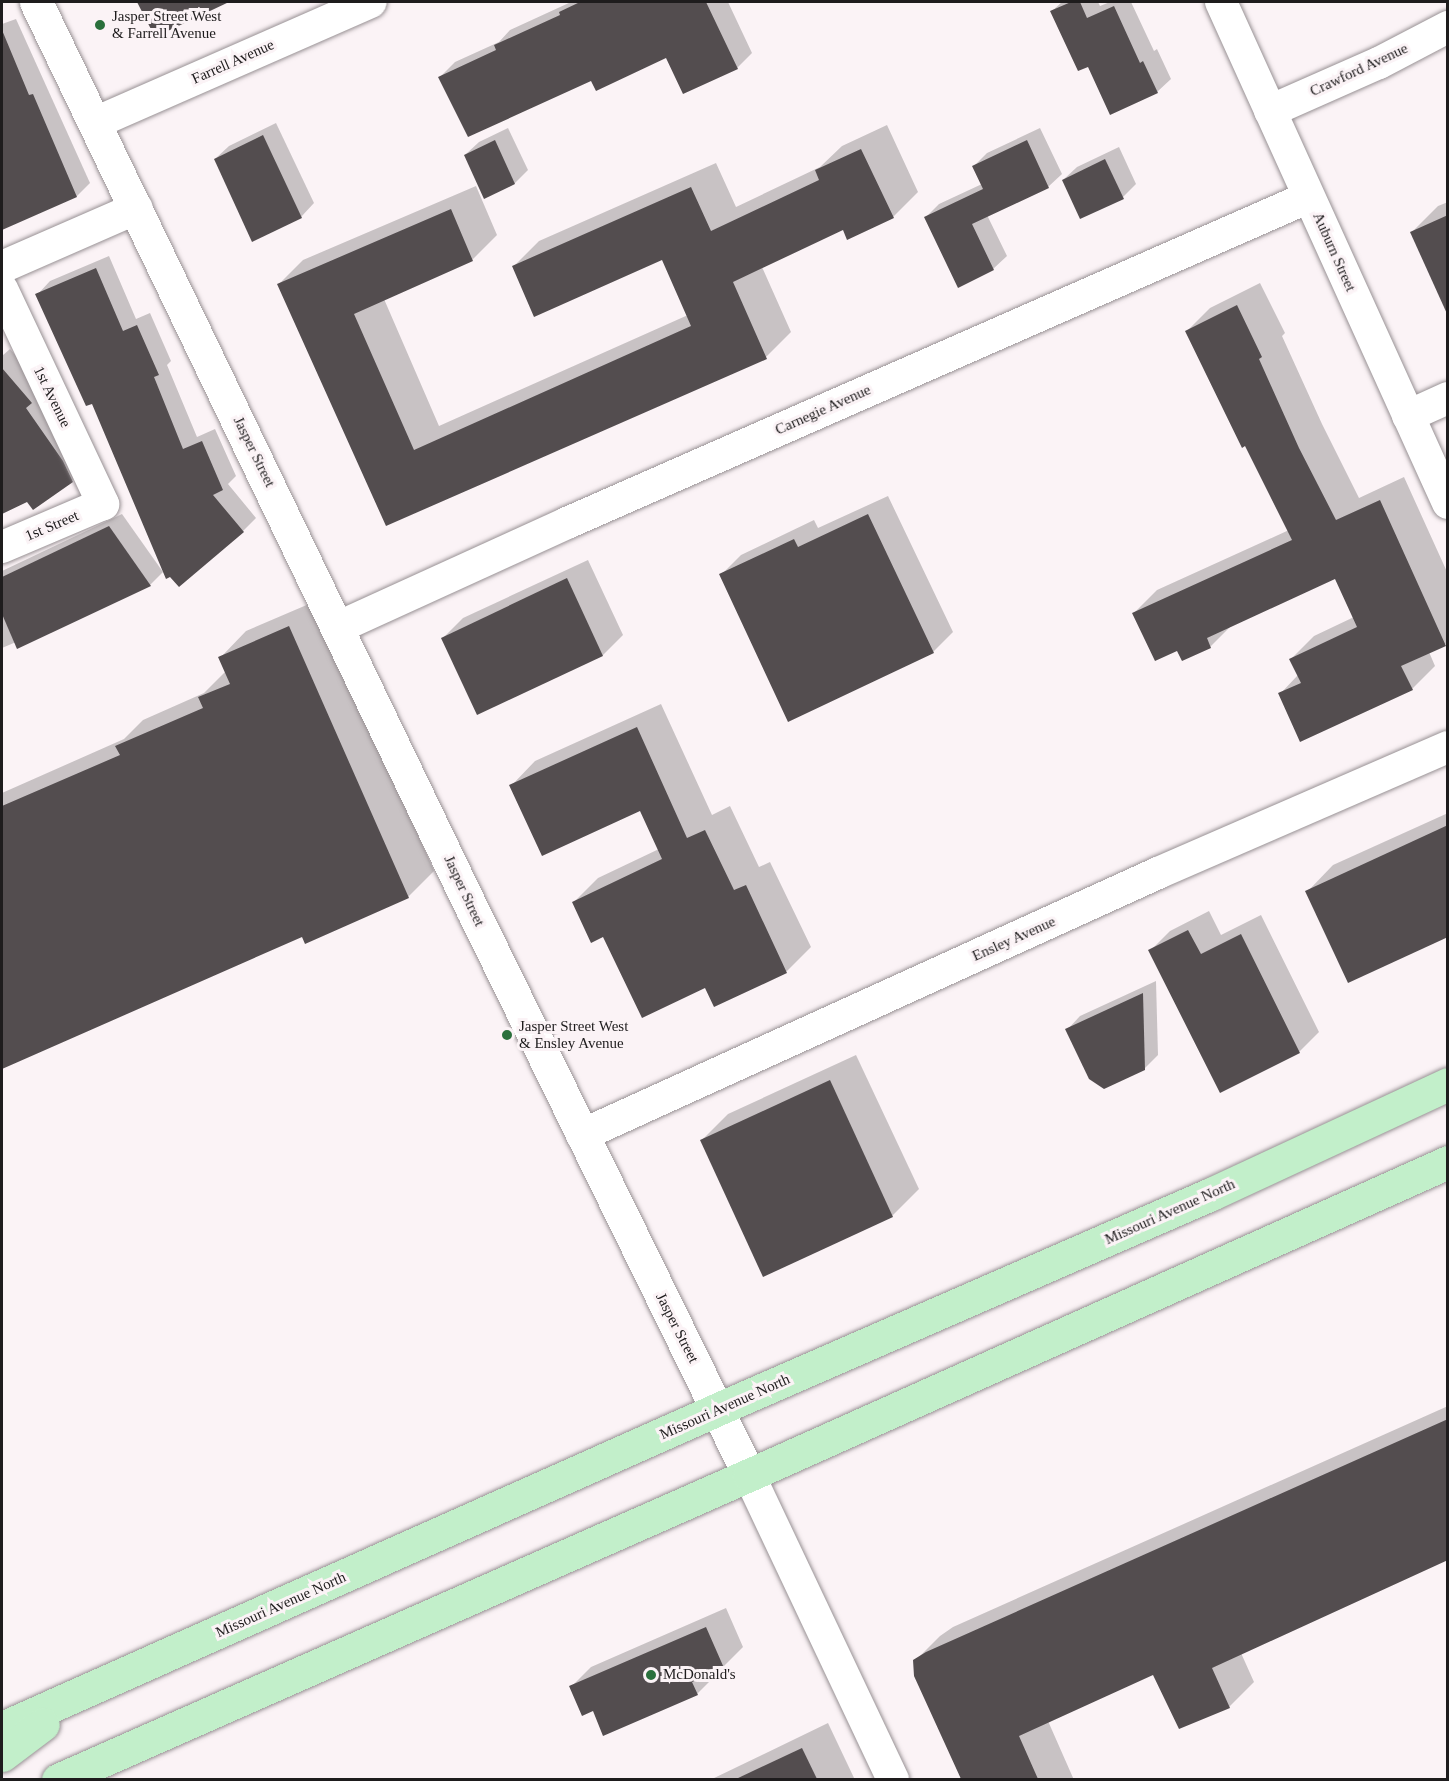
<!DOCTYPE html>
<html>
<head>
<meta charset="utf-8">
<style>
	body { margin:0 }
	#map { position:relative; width:1449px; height:1781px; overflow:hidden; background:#fbf3f6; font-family:"Times New Roman",serif }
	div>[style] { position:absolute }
	.shadow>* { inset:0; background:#0003 }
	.building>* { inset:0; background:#534d4f }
	.roads { filter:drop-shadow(0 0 2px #989194) drop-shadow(0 0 2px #989194) }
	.minor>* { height:32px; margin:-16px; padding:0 16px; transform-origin:16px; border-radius:16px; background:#fff }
	.tertiary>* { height:33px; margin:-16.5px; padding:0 16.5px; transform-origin:16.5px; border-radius:16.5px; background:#fff }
	.primary>* { height:33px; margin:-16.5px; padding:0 16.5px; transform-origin:16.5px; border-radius:16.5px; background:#c2efca }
	.dots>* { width:16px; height:16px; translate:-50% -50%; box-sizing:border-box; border:3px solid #fbf3f6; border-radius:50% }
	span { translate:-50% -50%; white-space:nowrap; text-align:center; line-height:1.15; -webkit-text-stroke:6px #fbf3f6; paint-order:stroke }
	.poi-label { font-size:15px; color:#1e1c1d }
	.left { translate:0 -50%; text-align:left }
	.street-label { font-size:15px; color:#1e1c1d }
	.frame { position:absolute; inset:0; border:3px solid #1e1c1d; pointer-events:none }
</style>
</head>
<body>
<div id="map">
	<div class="shadow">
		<i style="clip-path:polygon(140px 2px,226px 2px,156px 35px)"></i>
		<i style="clip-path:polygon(571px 2px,728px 2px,752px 53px,737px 68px,667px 56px,592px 79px,440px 77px,455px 62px,499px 42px,510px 30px)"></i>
		<i style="clip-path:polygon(1062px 2px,1098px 2px,1100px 6px,1110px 2px,1131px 2px,1154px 51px,1157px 49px,1171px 79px,1157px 92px,1089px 65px,1052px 11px)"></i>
		<i style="clip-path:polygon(16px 19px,90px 183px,77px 196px,6px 226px,2px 215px,2px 24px)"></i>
		<i style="clip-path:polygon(276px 123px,314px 203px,301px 217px,215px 159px,229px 146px)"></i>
		<i style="clip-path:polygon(887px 125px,918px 192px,893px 217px,844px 228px,762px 267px,791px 332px,766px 357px,387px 524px,279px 284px,303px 260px,476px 186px,497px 235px,472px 260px,384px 299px,439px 426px,688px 315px,663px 258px,514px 266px,539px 241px,716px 163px,736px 207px,820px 167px,842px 146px)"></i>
		<i style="clip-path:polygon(508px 128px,528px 170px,515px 183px,485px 197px,465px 155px,479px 142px)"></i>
		<i style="clip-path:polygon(1040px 128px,1062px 174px,1048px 187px,987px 215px,1007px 256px,993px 269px,926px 217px,939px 204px,982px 184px,974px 166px,987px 153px)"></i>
		<i style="clip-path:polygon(1119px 147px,1136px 184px,1123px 197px,1063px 180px,1077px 167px)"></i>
		<i style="clip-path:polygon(1448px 202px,1448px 298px,1412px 232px,1438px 206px)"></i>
		<i style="clip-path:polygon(109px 256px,136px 319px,150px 313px,171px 361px,167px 365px,197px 437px,215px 429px,236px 476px,228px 484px,256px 518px,243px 531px,92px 402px,37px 295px,50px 281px)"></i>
		<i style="clip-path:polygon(1260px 283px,1285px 333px,1282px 336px,1322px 424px,1359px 498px,1404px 477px,1448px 574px,1448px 643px,1429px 652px,1435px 666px,1412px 689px,1280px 694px,1298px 675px,1291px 659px,1314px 636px,1354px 617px,1335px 577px,1233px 624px,1210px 647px,1178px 649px,1134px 613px,1157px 590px,1289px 530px,1187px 331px,1210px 308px)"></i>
		<i style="clip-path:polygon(10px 349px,44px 389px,85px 467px,72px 481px,2px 513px,2px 356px)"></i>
		<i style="clip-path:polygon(888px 496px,953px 632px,933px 652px,721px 575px,741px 555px,814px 520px,818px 528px)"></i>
		<i style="clip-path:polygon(122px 514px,163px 572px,150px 585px,2px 648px,2px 571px)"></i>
		<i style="clip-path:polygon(588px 560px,623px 635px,603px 655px,478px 713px,443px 638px,463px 618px)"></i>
		<i style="clip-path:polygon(316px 601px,434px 871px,408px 897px,303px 935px,2px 1067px,2px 793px,124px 739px,143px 720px,204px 693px,226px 671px,220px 658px,246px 631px)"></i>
		<i style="clip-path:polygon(661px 704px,712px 815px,730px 806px,759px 867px,770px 862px,811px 947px,787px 971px,715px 1005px,706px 986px,604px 935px,574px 902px,598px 878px,659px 849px,640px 809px,511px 786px,535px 761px)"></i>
		<i style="clip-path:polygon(1448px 813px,1448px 935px,1307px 892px,1333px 865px)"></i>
		<i style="clip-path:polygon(1209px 911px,1221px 935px,1261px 915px,1319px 1032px,1299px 1052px,1150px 951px,1170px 931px)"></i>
		<i style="clip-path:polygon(1156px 981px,1158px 1055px,1144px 1069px,1067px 1030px,1080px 1016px)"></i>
		<i style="clip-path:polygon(856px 1055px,919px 1189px,892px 1216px,764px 1275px,702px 1140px,728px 1114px)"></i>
		<i style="clip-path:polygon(1448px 1406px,1448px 1559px,1241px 1653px,1254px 1682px,1229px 1707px,1154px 1673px,1048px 1721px,1074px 1780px,962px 1780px,915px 1676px,915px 1661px,940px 1636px,953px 1627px)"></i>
		<i style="clip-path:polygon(726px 1608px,743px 1647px,723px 1667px,716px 1671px,717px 1674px,697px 1694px,571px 1687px,591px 1667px)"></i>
		<i style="clip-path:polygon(828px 1723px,855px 1780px,710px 1780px)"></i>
	</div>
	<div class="building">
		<i style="clip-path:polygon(137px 2px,229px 2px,155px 37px)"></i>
		<i style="clip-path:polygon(580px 2px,706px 2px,738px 69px,683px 94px,666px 58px,596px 91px,591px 81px,468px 137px,438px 77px,496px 50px,494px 45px,560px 15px,559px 12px)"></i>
		<i style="clip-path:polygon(1071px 2px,1080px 2px,1087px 18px,1114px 6px,1140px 63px,1143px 61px,1158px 93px,1110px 115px,1088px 67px,1078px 71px,1050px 11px)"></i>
		<i style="clip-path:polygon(2px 30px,29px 95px,33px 94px,77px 197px,2px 230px)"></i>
		<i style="clip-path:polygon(263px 135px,302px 218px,252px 242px,214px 159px)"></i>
		<i style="clip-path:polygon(495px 140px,515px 184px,484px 199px,464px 155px)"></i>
		<i style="clip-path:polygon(1027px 140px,1049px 188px,972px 224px,994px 270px,958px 288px,924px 217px,983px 189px,972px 166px)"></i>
		<i style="clip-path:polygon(861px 149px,894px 218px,847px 240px,843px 230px,733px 282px,767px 359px,386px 526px,277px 284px,451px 209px,473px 261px,354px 314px,414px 450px,691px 326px,662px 260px,534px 317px,512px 266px,691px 187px,711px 231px,819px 180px,815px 170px)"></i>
		<i style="clip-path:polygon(1105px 159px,1124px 199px,1080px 219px,1062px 180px)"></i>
		<i style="clip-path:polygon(1448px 215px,1448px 316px,1410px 232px)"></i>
		<i style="clip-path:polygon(96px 268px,123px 331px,137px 325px,159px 375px,154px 377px,183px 449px,202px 441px,223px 490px,213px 495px,244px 532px,179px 587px,170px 577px,166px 579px,92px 404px,86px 406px,35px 294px)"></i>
		<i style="clip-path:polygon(1237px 305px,1262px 357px,1259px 359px,1299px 448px,1336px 520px,1380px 500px,1446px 646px,1401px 666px,1413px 690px,1300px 742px,1278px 693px,1301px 683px,1289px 659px,1357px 627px,1335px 579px,1207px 638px,1211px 648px,1182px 661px,1177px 651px,1155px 661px,1132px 613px,1292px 540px,1245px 446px,1242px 448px,1185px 331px)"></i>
		<i style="clip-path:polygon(2px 368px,32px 403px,26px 408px,63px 461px,73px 482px,33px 510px,27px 502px,2px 514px)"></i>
		<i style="clip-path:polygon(868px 514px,934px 653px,788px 722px,719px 574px,794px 539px,798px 547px)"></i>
		<i style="clip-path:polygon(109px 526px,151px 586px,17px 649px,2px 614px,2px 577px)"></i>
		<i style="clip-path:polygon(567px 578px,603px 656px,477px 715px,441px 638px)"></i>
		<i style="clip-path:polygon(289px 626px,409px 898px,305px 944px,302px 937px,2px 1069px,2px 806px,120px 755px,115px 746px,203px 708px,198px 697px,230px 684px,218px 657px)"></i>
		<i style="clip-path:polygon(637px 727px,687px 838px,705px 830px,734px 890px,746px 885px,787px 973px,714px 1007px,705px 988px,642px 1018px,603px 937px,591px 943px,572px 902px,662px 859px,640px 811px,542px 856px,509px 785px)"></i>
		<i style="clip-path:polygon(1448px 825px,1448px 937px,1348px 983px,1305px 891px)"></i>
		<i style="clip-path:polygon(1188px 930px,1201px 954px,1241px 934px,1300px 1053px,1220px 1093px,1148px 950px)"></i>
		<i style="clip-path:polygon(1143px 993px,1145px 1070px,1104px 1089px,1089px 1079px,1065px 1029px)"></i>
		<i style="clip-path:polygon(830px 1080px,893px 1217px,763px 1277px,700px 1140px)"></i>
		<i style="clip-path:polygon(1448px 1419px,1448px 1560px,1212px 1668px,1230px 1708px,1179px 1729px,1153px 1675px,1019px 1736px,1038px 1779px,961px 1779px,914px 1676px,913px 1660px,926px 1652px)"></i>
		<i style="clip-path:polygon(706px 1627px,724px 1668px,692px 1682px,698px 1695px,603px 1736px,593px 1711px,582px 1716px,569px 1686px)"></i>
		<i style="clip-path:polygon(802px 1748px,817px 1779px,736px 1779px)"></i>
	</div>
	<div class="roads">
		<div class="minor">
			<i style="left:1221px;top:2px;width:550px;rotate:65.63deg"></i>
			<i style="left:1270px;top:111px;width:119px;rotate:-23.8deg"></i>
			<i style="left:1379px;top:63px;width:78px;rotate:-27.6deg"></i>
			<i style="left:95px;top:123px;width:301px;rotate:-23.7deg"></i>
			<i style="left:2px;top:267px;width:147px;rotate:-23.6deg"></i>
			<i style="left:2px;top:289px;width:238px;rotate:64.8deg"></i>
			<i style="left:103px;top:504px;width:110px;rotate:156.9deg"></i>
			<i style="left:1408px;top:416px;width:44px;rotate:-24.2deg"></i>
			<i style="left:339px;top:627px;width:251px;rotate:-24.5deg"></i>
			<i style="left:567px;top:523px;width:810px;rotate:-23.72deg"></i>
			<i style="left:582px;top:1135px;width:633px;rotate:-24.46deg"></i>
			<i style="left:1158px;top:873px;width:316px;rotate:-23.5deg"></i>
			<i style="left:749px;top:1475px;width:337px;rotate:64.7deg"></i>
		</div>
		<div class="tertiary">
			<i style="left:36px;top:2px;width:1006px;rotate:64.33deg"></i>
			<i style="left:472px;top:909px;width:630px;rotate:63.92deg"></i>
		</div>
		<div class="primary">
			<i style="left:2px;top:1728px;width:784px;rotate:-24.01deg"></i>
			<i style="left:718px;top:1409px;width:538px;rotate:-23.56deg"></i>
			<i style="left:1211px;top:1194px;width:261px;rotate:-24.9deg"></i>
			<i style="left:2px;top:1755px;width:51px;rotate:-37.1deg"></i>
			<i style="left:58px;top:1780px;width:755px;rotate:-23.82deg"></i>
			<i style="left:749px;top:1475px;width:766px;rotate:-24.12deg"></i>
		</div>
	</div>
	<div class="dots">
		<i style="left:100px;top:25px;background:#2a703c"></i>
		<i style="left:507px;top:1035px;background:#2a703c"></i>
		<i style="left:651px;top:1675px;background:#2a703c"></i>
	</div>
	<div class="poi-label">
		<span class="left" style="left:112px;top:25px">Jasper Street West<br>&amp; Farrell Avenue</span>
		<span class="left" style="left:519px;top:1035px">Jasper Street West<br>&amp; Ensley Avenue</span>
		<span class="left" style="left:663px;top:1675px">McDonald's</span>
	</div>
	<div class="street-label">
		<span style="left:233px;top:62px;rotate:-24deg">Farrell Avenue</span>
		<span style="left:1359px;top:70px;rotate:-25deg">Crawford Avenue</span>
		<span style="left:1334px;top:252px;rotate:66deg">Auburn Street</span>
		<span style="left:52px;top:397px;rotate:64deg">1st Avenue</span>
		<span style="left:823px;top:410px;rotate:-24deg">Carnegie Avenue</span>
		<span style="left:254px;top:452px;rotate:64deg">Jasper Street</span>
		<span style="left:52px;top:526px;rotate:-23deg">1st Street</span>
		<span style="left:464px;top:891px;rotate:65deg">Jasper Street</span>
		<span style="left:1014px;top:939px;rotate:-24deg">Ensley Avenue</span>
		<span style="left:1170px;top:1212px;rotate:-24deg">Missouri Avenue North</span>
		<span style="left:677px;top:1328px;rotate:63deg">Jasper Street</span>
		<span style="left:725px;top:1407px;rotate:-24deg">Missouri Avenue North</span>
		<span style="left:281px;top:1605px;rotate:-24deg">Missouri Avenue North</span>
	</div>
	<div class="frame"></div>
</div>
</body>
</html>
